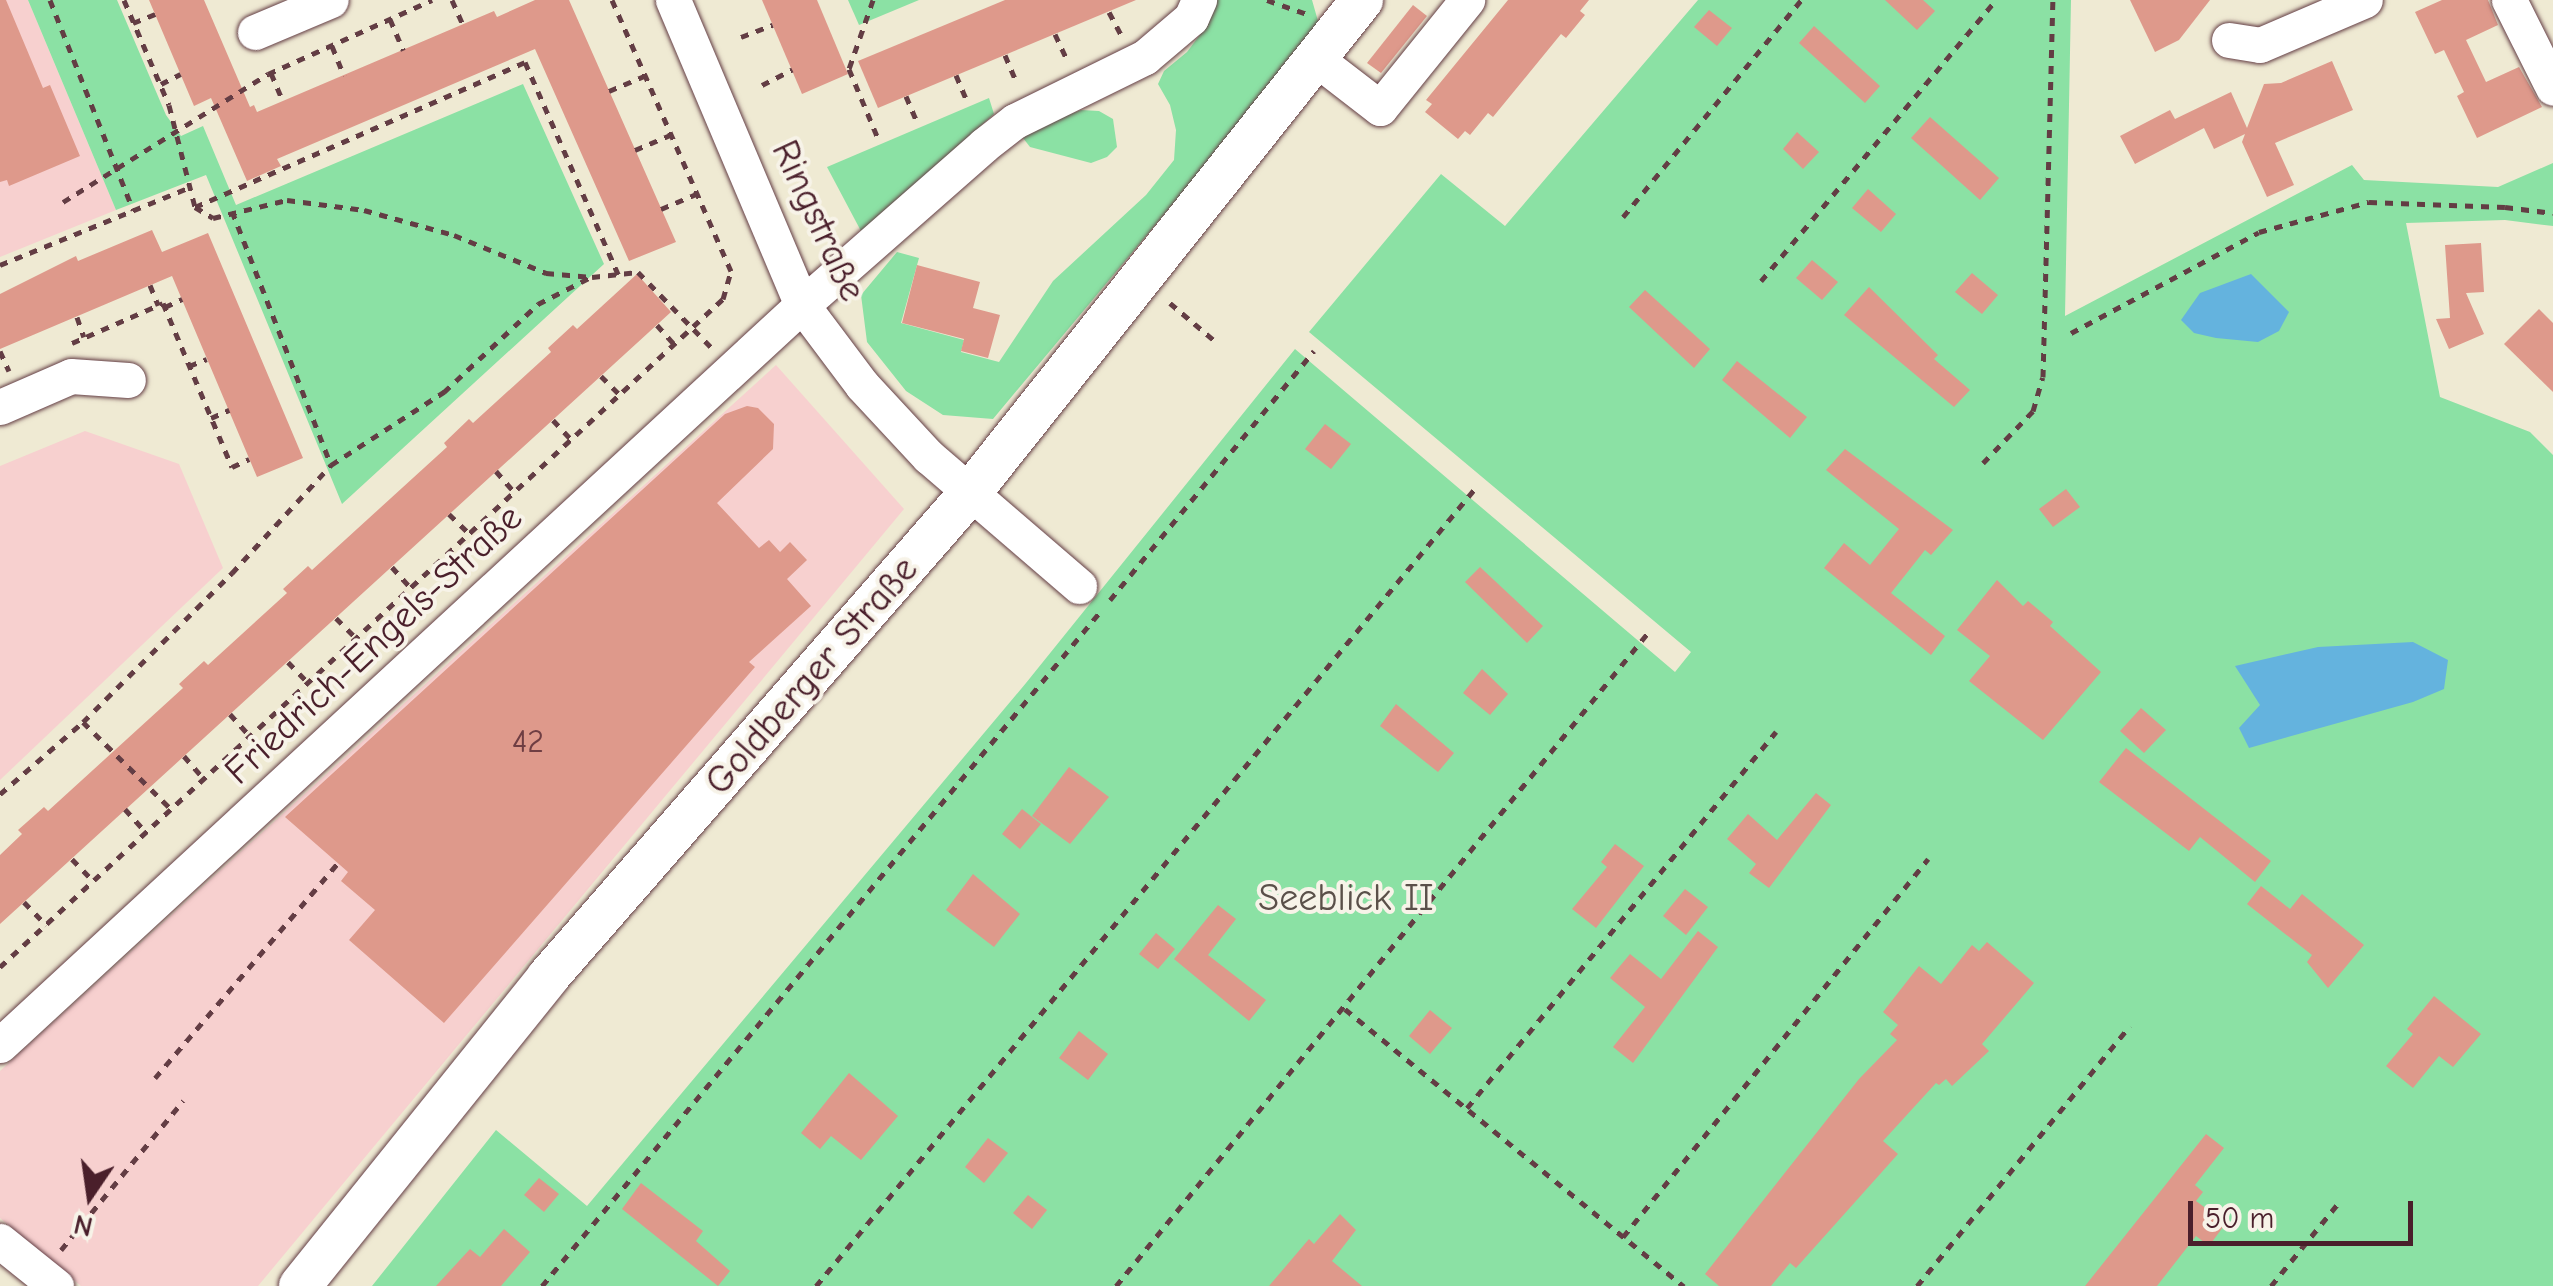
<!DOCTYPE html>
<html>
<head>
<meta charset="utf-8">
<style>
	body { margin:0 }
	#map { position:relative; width:2553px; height:1286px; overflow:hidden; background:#efead3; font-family:"Comic Neue",sans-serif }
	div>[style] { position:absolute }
	.built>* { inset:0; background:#f7d0cf }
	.green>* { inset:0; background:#8be1a4 }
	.water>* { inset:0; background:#64b3de }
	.building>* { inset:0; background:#de998b }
	.path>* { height:5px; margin-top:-2.5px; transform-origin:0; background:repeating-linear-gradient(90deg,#633d44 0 8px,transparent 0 16px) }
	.roads { filter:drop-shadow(0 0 2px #633d44) drop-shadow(0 0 2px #633d44) }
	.minor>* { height:35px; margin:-17.5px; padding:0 17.5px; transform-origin:17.5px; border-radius:17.5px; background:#fff }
	.major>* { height:42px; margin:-21px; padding:0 21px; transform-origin:21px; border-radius:21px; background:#fff }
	span { translate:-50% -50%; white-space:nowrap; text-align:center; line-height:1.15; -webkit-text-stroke:8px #f7f3e8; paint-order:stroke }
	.number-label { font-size:32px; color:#6f3e43 }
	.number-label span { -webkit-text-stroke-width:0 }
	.street-label { font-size:38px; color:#4a1f2b }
	.park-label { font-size:38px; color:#5a5049 }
	.north { position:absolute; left:40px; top:1146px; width:100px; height:100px; -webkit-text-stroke:8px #f7f3e8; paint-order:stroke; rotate:193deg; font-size:28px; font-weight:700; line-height:40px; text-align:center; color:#4a1f2b }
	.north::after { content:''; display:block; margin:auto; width:35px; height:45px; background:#4a1f2b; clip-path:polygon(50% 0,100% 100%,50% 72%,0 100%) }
	.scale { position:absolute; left:2188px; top:1201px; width:225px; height:45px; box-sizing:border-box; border:5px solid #4a1f2b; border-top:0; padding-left:12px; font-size:30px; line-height:35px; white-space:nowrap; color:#4a1f2b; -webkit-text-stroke:8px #f7f3e8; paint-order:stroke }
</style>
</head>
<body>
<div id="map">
	<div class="built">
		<i style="clip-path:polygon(0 0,28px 0,116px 210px,0 257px)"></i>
		<i style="clip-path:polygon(776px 365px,904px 509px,258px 1286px,81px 1286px,0 1218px,0 1071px)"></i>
		<i style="clip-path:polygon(85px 431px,179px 464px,223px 568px,0 780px,0 466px)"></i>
	</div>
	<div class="green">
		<i style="clip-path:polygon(28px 0,117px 0,166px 115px,181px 136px,203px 126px,236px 205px,523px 84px,604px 264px,342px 504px,206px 175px,116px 210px)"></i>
		<i style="clip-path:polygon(848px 0,919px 0,859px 25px)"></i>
		<i style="clip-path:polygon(1215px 0,1312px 0,1320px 28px,993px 419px,943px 415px,906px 391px,867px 342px,861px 295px,897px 252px,919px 258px,901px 323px,964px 340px,961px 352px,999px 362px,1053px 281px,1146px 195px,1174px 160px,1176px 130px,1170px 105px,1158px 84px,1164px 71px,1187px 52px,1208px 24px)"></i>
		<i style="clip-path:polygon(1698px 0,2071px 0,2065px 316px,2352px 165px,2364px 180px,2498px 187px,2553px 163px,2553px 226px,2505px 220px,2406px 223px,2440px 397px,2530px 432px,2553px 455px,2553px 1286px,372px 1286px,496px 1130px,587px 1206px,1026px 683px,1295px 349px,1675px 672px,1691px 652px,1309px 332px,1441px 174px,1505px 226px)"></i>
		<i style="clip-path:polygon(989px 98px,994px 114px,862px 233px,827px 167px)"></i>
		<i style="clip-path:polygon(1081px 110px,1099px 111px,1113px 119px,1117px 147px,1107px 157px,1091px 163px,1030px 147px,1023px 138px,1044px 124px)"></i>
	</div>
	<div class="water">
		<i style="clip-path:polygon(2251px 274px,2289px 312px,2279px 331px,2258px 342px,2216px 338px,2194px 333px,2181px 320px,2200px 293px)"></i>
		<i style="clip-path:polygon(2413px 642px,2448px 660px,2444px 689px,2413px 702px,2249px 748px,2239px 728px,2260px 705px,2235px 666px,2318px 647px)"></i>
	</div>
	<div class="building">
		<i style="clip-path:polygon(0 0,6px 0,43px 88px,50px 85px,80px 156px,9px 186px,7px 180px,0 182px)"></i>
		<i style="clip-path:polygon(149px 0,204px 0,250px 107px,254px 105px,257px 112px,494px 11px,497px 17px,535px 0,569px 0,676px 242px,629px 261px,535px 49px,277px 159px,281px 166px,247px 181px,211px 98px,194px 106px)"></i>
		<i style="clip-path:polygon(762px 0,817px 0,848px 74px,802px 94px)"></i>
		<i style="clip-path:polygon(1005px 0,1136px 0,878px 108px,858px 61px)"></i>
		<i style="clip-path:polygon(1508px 0,1589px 0,1580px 11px,1585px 15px,1566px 38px,1561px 34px,1493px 117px,1488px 113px,1470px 135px,1465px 131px,1458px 139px,1425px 112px,1432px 104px,1426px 100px)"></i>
		<i style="clip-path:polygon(1885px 0,1923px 0,1935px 11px,1917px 30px)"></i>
		<i style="clip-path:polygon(2130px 0,2210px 0,2179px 40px,2155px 52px)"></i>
		<i style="clip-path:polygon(2442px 0,2488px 0,2498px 25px,2466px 40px,2486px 82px,2519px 67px,2542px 107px,2477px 138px,2457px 96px,2464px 92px,2444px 50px,2435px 54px,2415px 12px)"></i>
		<i style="clip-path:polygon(1413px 5px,1427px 16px,1381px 73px,1367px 63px)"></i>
		<i style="clip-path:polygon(1709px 10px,1732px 28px,1717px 46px,1694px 27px)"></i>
		<i style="clip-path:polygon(1814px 26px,1880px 86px,1865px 103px,1799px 43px)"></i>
		<i style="clip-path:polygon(2332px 61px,2353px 110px,2275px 143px,2294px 185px,2267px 197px,2242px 142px,2245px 134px,2214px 149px,2204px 128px,2135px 164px,2120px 136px,2170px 110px,2175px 119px,2231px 92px,2247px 128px,2264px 84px,2281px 83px)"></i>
		<i style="clip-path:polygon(1930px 117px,1999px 178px,1980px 200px,1911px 138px)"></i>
		<i style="clip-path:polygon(1797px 132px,1819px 152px,1803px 169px,1783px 149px)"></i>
		<i style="clip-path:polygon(1868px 189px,1896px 214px,1881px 232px,1852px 208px)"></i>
		<i style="clip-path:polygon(152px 230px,162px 252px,208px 233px,303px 458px,257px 477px,172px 276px,0 349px,0 294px,76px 256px,78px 261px)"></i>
		<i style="clip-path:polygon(2481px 243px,2484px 292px,2466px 293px,2484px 334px,2449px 349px,2436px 319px,2450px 318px,2445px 245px)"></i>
		<i style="clip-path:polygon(1812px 260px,1838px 282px,1822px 300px,1796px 278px)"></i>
		<i style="clip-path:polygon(917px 265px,980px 282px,973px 308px,1000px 315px,988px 358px,961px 351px,964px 339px,902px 323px)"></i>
		<i style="clip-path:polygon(1972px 273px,1998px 295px,1982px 314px,1955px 292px)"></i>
		<i style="clip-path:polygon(637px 274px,671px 312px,0 924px,0 855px,22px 834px,18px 830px,44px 807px,48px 811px,183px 688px,179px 684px,204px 661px,208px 665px,287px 593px,283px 589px,308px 566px,312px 570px,447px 447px,444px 443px,469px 419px,473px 423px,551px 352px,548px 348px,573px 325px,577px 329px)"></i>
		<i style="clip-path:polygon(1869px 287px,1938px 355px,1934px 359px,1970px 390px,1954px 407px,1844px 315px)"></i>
		<i style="clip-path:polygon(1645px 290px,1710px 349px,1694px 368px,1629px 307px)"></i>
		<i style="clip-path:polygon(2539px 309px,2553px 323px,2553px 392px,2504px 344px)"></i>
		<i style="clip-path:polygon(1737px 361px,1807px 417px,1790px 438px,1722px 380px)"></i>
		<i style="clip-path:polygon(747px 406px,758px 408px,774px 424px,773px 449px,717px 503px,759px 548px,769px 540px,780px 552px,790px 542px,807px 560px,787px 579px,811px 606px,749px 662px,755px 667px,444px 1023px,349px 940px,375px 910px,341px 881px,348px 872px,285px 817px,725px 414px)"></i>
		<i style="clip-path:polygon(1325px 424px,1351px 444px,1331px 469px,1305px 449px)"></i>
		<i style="clip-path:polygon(1845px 449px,1953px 530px,1931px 555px,1925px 550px,1891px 593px,1945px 636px,1931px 655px,1824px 568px,1844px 543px,1870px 565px,1899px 529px,1826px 470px)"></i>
		<i style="clip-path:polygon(2066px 489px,2080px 507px,2053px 527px,2039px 509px)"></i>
		<i style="clip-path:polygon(1480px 567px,1543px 626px,1527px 643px,1465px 582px)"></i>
		<i style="clip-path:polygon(1997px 580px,2023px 606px,2028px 601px,2053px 622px,2050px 626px,2101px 672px,2043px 740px,1969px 681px,1990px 656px,1957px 630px)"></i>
		<i style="clip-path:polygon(1482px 669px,1508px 694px,1490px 715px,1463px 693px)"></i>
		<i style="clip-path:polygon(1396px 704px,1454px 753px,1438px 772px,1380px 726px)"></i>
		<i style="clip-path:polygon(2141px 708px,2166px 730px,2144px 753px,2120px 731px)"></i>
		<i style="clip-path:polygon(2126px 748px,2271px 861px,2255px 882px,2200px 837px,2189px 851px,2099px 782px)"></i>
		<i style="clip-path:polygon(1069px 767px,1109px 797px,1070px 844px,1032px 816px)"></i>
		<i style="clip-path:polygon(1816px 793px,1831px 805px,1769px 888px,1749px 873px,1756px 864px,1727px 839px,1748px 814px,1777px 840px)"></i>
		<i style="clip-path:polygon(1022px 809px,1041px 824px,1020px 849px,1002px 834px)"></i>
		<i style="clip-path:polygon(1615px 844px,1644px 866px,1596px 928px,1572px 909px,1607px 867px,1601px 862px)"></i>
		<i style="clip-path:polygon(973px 874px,1020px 914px,994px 947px,946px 910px)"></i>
		<i style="clip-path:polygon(2261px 886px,2290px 909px,2302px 894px,2364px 945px,2328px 988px,2307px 962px,2312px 955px,2247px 904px)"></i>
		<i style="clip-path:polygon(1685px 889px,1708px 907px,1686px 935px,1663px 916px)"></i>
		<i style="clip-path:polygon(1218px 905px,1236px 919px,1208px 955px,1266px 1000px,1249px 1021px,1174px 959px)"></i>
		<i style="clip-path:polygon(1698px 931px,1718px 947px,1633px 1063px,1613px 1047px,1645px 1007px,1610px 978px,1630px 954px,1661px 979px)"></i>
		<i style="clip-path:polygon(1156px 933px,1175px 949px,1158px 969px,1139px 954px)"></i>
		<i style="clip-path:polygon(1987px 942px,2034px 983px,1982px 1044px,1989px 1051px,1952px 1086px,1946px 1079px,1939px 1085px,1936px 1083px,1883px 1141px,1898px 1154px,1796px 1268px,1790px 1263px,1771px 1286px,1719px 1286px,1705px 1274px,1859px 1079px,1897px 1040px,1890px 1034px,1898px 1025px,1883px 1012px,1919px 966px,1941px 984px,1972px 945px,1979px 951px)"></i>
		<i style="clip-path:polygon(2434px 996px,2481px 1034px,2453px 1067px,2439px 1056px,2413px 1088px,2386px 1066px,2413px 1034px,2407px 1029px)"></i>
		<i style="clip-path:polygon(1430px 1010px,1452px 1028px,1430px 1054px,1409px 1036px)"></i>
		<i style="clip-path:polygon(1079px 1031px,1108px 1054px,1088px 1080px,1059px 1058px)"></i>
		<i style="clip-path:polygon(849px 1073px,898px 1116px,861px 1160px,831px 1136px,820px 1149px,801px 1133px)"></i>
		<i style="clip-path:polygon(2206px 1134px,2224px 1148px,2195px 1185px,2203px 1192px,2196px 1201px,2226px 1223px,2209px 1246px,2196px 1236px,2157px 1286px,2085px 1286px)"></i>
		<i style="clip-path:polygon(988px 1138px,1008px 1153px,984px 1183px,965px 1167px)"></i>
		<i style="clip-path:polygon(539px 1178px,559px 1194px,544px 1212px,524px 1195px)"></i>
		<i style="clip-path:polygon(641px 1183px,703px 1231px,696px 1241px,730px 1271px,718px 1286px,622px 1209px)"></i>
		<i style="clip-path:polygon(1028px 1195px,1047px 1210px,1032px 1229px,1013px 1213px)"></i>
		<i style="clip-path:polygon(1340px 1214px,1356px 1230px,1332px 1261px,1362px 1286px,1269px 1286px,1309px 1239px,1314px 1244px)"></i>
		<i style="clip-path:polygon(504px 1229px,530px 1252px,501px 1286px,436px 1286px,470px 1249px,480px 1257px)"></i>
	</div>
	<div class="path">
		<i style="left:50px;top:0;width:226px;rotate:68.4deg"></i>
		<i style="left:124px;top:0;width:114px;rotate:66.8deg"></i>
		<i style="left:169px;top:105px;width:105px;rotate:75.7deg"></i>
		<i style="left:195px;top:207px;width:21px;rotate:31deg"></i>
		<i style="left:213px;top:218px;width:76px;rotate:-13.7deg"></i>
		<i style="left:287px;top:200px;width:78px;rotate:7.4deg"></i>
		<i style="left:364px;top:210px;width:93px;rotate:15.5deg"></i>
		<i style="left:454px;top:235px;width:100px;rotate:22.4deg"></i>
		<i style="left:546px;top:273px;width:46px;rotate:5deg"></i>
		<i style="left:592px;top:277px;width:46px;rotate:-6.2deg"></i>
		<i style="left:638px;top:272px;width:107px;rotate:45.8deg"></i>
		<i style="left:452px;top:0;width:27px;rotate:66deg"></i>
		<i style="left:873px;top:0;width:73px;rotate:109.2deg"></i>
		<i style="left:849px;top:69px;width:73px;rotate:67.3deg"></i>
		<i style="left:1267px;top:0;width:42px;rotate:19.3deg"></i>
		<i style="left:1109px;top:12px;width:26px;rotate:62deg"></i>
		<i style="left:390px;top:19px;width:34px;rotate:67deg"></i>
		<i style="left:133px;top:23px;width:24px;rotate:-22deg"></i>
		<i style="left:1055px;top:34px;width:26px;rotate:65deg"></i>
		<i style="left:741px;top:37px;width:34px;rotate:-21deg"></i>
		<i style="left:332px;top:46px;width:32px;rotate:68deg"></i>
		<i style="left:1005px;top:55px;width:26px;rotate:67deg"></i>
		<i style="left:271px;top:73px;width:30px;rotate:67deg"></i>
		<i style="left:956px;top:75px;width:26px;rotate:67deg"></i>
		<i style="left:161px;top:84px;width:22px;rotate:-27deg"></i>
		<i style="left:762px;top:85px;width:34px;rotate:-27deg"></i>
		<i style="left:609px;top:91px;width:39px;rotate:-23deg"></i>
		<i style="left:906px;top:96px;width:25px;rotate:67deg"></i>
		<i style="left:635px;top:150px;width:39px;rotate:-23deg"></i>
		<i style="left:63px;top:202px;width:242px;rotate:-32deg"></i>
		<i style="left:268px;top:74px;width:180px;rotate:-24.3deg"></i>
		<i style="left:195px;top:207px;width:360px;rotate:-23.7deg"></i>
		<i style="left:525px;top:62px;width:232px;rotate:66.3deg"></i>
		<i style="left:661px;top:209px;width:39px;rotate:-23deg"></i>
		<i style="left:232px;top:211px;width:273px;rotate:68.7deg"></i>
		<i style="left:1623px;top:217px;width:281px;rotate:-50.6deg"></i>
		<i style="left:0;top:265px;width:203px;rotate:-22.3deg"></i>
		<i style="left:1761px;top:281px;width:366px;rotate:-50.1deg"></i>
		<i style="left:150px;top:285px;width:22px;rotate:68deg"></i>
		<i style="left:1170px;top:303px;width:59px;rotate:40.2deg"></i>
		<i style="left:165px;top:307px;width:19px;rotate:-25deg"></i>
		<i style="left:77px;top:317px;width:21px;rotate:71deg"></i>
		<i style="left:657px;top:325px;width:27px;rotate:48deg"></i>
		<i style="left:2071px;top:333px;width:213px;rotate:-28.2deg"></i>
		<i style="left:2259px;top:232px;width:114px;rotate:-15.3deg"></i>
		<i style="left:2369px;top:202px;width:136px;rotate:2.1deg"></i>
		<i style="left:2505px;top:207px;width:48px;rotate:7.1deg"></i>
		<i style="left:72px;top:343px;width:99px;rotate:-23.7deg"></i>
		<i style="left:163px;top:303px;width:178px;rotate:67.2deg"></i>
		<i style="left:232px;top:467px;width:19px;rotate:-25deg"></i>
		<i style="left:0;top:351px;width:22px;rotate:66deg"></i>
		<i style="left:189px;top:366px;width:19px;rotate:-21deg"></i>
		<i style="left:601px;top:376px;width:27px;rotate:45deg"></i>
		<i style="left:211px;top:418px;width:20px;rotate:-24deg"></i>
		<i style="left:553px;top:420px;width:26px;rotate:47deg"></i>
		<i style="left:1983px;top:463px;width:72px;rotate:-46.1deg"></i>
		<i style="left:2033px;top:411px;width:35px;rotate:-74deg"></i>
		<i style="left:2043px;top:377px;width:377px;rotate:-88.5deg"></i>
		<i style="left:496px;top:471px;width:28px;rotate:49deg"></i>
		<i style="left:449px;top:514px;width:29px;rotate:44deg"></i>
		<i style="left:392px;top:567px;width:28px;rotate:48deg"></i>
		<i style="left:1110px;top:600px;width:322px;rotate:-50.7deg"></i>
		<i style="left:336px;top:618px;width:28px;rotate:45deg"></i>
		<i style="left:288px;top:662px;width:29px;rotate:46deg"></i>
		<i style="left:230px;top:714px;width:30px;rotate:48deg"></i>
		<i style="left:83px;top:722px;width:211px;rotate:-45deg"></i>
		<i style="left:232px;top:573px;width:147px;rotate:-47.5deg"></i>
		<i style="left:331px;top:465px;width:135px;rotate:-32.9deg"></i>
		<i style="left:444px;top:392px;width:129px;rotate:-43.1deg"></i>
		<i style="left:538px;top:304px;width:57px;rotate:-27deg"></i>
		<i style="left:184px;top:756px;width:30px;rotate:49deg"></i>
		<i style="left:0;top:794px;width:110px;rotate:-40.9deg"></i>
		<i style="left:83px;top:722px;width:122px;rotate:44.7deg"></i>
		<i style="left:125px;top:809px;width:31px;rotate:48deg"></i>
		<i style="left:72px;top:859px;width:30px;rotate:46deg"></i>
		<i style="left:24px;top:902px;width:32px;rotate:46deg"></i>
		<i style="left:0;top:967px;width:984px;rotate:-42.74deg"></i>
		<i style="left:723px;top:299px;width:29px;rotate:-74deg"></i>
		<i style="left:731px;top:271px;width:296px;rotate:-113.7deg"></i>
		<i style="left:1345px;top:1009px;width:438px;rotate:39.3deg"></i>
		<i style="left:155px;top:1078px;width:285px;rotate:-49.6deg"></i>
		<i style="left:1467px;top:1108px;width:487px;rotate:-50.6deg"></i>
		<i style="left:1623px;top:1237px;width:486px;rotate:-51.1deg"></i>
		<i style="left:61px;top:1250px;width:193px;rotate:-50.7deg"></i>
		<i style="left:542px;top:1286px;width:875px;rotate:-50.38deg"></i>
		<i style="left:816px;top:1286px;width:1038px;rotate:-50.43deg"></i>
		<i style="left:1116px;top:1286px;width:847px;rotate:-50.84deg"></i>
		<i style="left:1917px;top:1286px;width:336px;rotate:-50.7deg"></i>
		<i style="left:2271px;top:1286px;width:111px;rotate:-50.9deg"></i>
	</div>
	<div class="roads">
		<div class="minor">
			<i style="left:673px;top:0;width:331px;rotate:67.1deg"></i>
			<i style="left:802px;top:305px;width:100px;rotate:53.1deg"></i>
			<i style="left:862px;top:385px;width:98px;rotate:47.1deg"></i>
			<i style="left:929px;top:457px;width:198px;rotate:40.7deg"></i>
			<i style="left:2509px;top:0;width:98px;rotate:63.4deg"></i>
			<i style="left:255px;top:32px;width:82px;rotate:-22.8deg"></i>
			<i style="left:2229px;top:40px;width:31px;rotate:9deg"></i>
			<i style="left:2260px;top:45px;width:114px;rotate:-23.2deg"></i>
			<i style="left:1315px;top:58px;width:82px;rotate:37.6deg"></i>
			<i style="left:1380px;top:108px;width:139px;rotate:-51.1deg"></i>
			<i style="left:0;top:407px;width:77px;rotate:-23.6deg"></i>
			<i style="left:71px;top:376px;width:57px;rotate:4deg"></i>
			<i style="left:0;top:1045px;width:1091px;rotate:-42.7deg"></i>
			<i style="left:802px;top:305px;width:242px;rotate:-41.3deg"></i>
			<i style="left:984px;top:145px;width:39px;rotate:-38deg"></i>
			<i style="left:1015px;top:121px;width:145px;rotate:-26.2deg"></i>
			<i style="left:1145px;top:57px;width:60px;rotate:-40.3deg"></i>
			<i style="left:1191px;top:18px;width:20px;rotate:-66deg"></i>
			<i style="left:0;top:1241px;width:72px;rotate:38.8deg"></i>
		</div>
		<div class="major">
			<i style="left:300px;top:1286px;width:396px;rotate:-51.2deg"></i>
			<i style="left:548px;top:977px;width:642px;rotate:-48.91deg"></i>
			<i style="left:970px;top:493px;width:630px;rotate:-51.51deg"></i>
		</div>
	</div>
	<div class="number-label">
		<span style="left:528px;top:742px">42</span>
	</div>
	<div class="street-label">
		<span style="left:818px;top:221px;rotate:65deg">Ringstraße</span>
		<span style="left:374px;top:645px;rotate:-43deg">Friedrich-Engels-Straße</span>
		<span style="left:812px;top:676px;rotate:-49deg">Goldberger Straße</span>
	</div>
	<div class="park-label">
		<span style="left:1346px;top:899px">Seeblick II</span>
	</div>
	<div class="north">N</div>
	<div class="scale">50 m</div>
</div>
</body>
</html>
